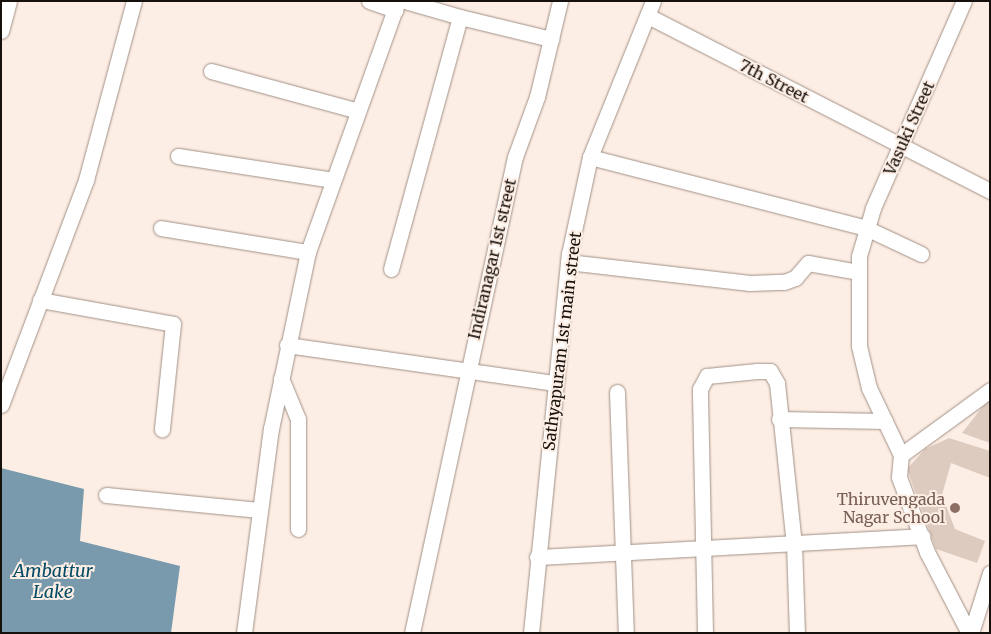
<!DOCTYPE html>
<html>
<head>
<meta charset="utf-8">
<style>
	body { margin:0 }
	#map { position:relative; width:991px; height:634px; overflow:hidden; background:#fdeee5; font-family:Merriweather,serif }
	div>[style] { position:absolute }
	.water>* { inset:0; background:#789aac }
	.building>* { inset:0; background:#decbc0 }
	.roads { filter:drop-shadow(0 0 1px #a19085) drop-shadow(0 0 1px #a19085) }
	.minor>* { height:15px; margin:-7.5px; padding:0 7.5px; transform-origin:7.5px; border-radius:7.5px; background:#fff }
	.dots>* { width:14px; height:14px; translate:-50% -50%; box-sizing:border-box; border:2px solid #fdeee5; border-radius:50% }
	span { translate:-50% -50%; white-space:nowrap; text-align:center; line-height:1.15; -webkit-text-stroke:4px #fdeee5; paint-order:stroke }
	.street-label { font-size:16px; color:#17110d }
	.education-label { font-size:16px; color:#785e54 }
	.right { translate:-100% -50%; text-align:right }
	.water-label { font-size:18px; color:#044b65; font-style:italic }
	.frame { position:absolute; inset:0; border:2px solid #17110d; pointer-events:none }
</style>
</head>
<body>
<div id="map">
	<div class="water">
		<i style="clip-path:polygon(1px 468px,84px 489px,80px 541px,180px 566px,171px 633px,1px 633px)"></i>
	</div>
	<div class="building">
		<i style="clip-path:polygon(990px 397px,990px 443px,962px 433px)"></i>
		<i style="clip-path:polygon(949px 438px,990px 451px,990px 478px,951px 463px,942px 495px,955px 529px,985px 541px,977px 563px,936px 549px,907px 469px,925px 449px)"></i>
	</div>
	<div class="roads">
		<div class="minor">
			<i style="left:369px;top:1px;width:28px;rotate:19deg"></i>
			<i style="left:405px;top:1px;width:57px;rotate:16.2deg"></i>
			<i style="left:648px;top:16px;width:384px;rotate:27.1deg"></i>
			<i style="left:1px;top:31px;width:31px;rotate:-75deg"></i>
			<i style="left:211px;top:71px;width:152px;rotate:15.2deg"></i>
			<i style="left:178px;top:156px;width:157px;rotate:8.8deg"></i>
			<i style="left:590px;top:157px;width:285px;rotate:14.4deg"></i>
			<i style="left:866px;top:228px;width:61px;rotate:25.3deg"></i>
			<i style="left:161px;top:228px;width:149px;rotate:9.3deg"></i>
			<i style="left:568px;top:262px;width:183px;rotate:6.6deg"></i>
			<i style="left:750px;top:283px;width:34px;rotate:-2deg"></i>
			<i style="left:784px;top:282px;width:12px;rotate:-20deg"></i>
			<i style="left:795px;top:278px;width:20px;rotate:-49deg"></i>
			<i style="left:808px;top:263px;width:52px;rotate:10deg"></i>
			<i style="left:391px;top:269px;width:261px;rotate:-74.7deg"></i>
			<i style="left:460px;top:17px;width:94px;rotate:13.6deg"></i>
			<i style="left:40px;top:300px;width:135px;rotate:10.2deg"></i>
			<i style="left:173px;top:324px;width:106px;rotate:96deg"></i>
			<i style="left:287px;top:345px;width:271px;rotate:8.1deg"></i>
			<i style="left:281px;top:378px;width:44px;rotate:67.5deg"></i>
			<i style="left:298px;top:419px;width:110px;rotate:90deg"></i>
			<i style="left:617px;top:392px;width:241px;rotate:87.9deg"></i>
			<i style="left:1px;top:405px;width:241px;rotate:-69.3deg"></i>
			<i style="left:86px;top:180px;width:185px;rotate:-75deg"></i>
			<i style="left:779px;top:419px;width:106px;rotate:1.1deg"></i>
			<i style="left:901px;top:455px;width:74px;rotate:-115.5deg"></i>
			<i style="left:869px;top:388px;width:43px;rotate:-103.4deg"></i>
			<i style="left:859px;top:346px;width:90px;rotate:-90deg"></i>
			<i style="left:859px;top:256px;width:50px;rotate:-73.7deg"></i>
			<i style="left:873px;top:208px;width:226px;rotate:-66.3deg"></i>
			<i style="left:106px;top:495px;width:154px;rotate:5.6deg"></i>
			<i style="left:537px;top:557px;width:386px;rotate:-3.1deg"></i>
			<i style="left:244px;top:633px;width:206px;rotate:-82.5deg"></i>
			<i style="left:271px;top:429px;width:181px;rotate:-78.2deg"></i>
			<i style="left:308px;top:252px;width:267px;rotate:-70.3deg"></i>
			<i style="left:412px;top:633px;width:487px;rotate:-77.8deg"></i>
			<i style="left:515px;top:157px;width:64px;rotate:-69.9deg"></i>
			<i style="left:537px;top:97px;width:99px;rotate:-76.5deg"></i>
			<i style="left:531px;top:633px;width:381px;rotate:-84.3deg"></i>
			<i style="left:569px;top:254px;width:99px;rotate:-77.8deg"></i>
			<i style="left:590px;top:157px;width:168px;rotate:-68deg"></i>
			<i style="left:705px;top:633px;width:244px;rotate:-91.2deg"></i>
			<i style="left:700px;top:389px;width:15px;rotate:-62deg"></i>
			<i style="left:707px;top:376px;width:50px;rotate:-5.7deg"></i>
			<i style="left:757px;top:371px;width:13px"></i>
			<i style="left:770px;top:371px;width:14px;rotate:60deg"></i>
			<i style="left:777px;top:383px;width:162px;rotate:84deg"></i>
			<i style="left:794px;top:544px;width:89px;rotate:88.1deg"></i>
			<i style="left:969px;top:633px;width:91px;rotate:-117.4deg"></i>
			<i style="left:927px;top:552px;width:80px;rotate:-110.5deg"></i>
			<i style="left:899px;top:477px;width:22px;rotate:-85deg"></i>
			<i style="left:901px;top:455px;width:110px;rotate:-36.1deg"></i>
			<i style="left:971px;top:633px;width:63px;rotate:-72.4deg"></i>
		</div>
	</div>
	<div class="dots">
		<i style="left:955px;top:508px;background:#8d6e63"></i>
	</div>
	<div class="street-label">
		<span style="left:774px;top:81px;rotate:27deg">7th Street</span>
		<span style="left:909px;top:128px;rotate:-66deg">Vasuki Street</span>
		<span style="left:492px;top:259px;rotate:-77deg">Indiranagar 1st street</span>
		<span style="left:562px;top:341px;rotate:-83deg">Sathyapuram 1st main street</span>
	</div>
	<div class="education-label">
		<span class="right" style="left:945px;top:508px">Thiruvengada<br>Nagar School</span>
	</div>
	<div class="water-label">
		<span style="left:53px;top:582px">Ambattur<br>Lake</span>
	</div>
	<div class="frame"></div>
</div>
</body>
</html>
